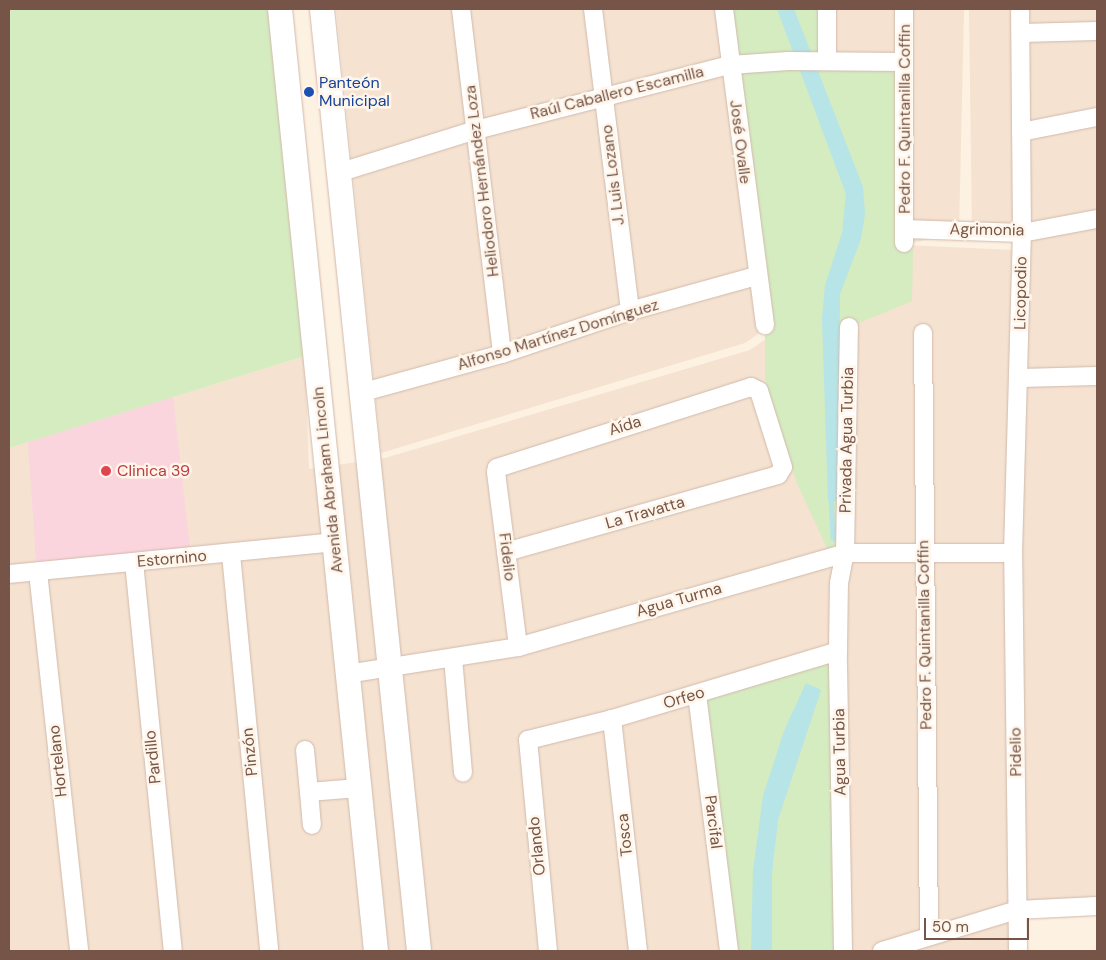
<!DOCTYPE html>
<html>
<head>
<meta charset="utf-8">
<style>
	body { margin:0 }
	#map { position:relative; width:1106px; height:960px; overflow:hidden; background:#fdf1e2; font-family:"DM Sans",sans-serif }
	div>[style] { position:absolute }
	.residential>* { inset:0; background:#f5e2d0 }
	.medical>* { inset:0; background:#fbd5dd }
	.green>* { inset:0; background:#d5ebc0 }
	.water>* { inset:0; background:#b6e4e7 }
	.stream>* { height:4.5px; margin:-2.25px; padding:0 2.25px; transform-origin:2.25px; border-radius:2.25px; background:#b6e4e7 }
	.roads { filter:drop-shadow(0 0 1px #d1b9ac) drop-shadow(0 0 1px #d1b9ac) }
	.minor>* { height:18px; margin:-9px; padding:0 9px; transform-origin:9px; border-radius:9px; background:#fff }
	.secondary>* { height:24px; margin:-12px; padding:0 12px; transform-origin:12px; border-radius:12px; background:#fff }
	.dots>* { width:14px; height:14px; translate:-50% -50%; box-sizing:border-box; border:2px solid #fff5e9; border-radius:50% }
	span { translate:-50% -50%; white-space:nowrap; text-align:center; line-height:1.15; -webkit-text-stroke:5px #fff5e9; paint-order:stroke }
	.transit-label { font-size:16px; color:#164399 }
	.left { translate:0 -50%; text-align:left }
	.street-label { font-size:16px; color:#765448 }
	.health-label { font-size:16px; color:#be3a42 }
	.frame { position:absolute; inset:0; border:10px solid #765448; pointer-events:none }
	.scale { position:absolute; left:924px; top:918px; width:105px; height:22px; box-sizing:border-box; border:2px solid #765448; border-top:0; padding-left:6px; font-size:15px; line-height:18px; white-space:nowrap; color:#765448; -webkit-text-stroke:4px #fff5e9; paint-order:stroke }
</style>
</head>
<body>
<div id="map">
	<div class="residential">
		<i style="clip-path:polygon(336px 9px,964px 9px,959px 232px,904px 245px,1014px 250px,1013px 951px,9px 951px,9px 448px,305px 356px,309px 469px,385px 458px,750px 350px,898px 247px,880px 251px,745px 343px,381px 453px)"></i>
		<i style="clip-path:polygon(969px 9px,1097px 9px,1097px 902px,1019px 903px,1025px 228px,972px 229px)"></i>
	</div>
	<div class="medical">
		<i style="clip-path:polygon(173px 397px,190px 548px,36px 562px,28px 442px)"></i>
	</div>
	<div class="green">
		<i style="clip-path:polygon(9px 9px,270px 9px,305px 356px,9px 448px)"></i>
		<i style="clip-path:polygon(724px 9px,827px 9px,827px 60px,903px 62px,904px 243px,913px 250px,912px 301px,849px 327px,845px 553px,829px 553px,797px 483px,765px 379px,765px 325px)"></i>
		<i style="clip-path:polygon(838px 651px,843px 951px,729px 951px,697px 694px)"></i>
	</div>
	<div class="water">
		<i style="clip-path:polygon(777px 9px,794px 9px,863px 187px,865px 214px,861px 239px,840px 294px,838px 501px,828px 501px,822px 319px,825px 285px,842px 233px,846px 194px)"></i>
		<i style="clip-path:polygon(806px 683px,821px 690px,778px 820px,772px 873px,772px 951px,751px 951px,753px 871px,763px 796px,784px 731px)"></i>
	</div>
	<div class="stream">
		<i style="left:831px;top:495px;width:43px;rotate:87.3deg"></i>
	</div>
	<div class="roads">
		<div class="minor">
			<i style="left:461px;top:9px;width:347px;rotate:83.2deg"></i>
			<i style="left:593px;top:9px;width:304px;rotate:83deg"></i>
			<i style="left:724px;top:9px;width:319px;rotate:82.6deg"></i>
			<i style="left:904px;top:9px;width:234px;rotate:90deg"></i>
			<i style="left:1021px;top:33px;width:76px;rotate:-1.5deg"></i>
			<i style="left:827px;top:60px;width:51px;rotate:-90deg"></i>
			<i style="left:1021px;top:132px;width:77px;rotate:-11.2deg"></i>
			<i style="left:338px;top:173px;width:145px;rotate:-17.3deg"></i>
			<i style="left:476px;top:130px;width:262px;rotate:-14.4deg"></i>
			<i style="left:730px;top:65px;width:58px;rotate:-3.9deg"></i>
			<i style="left:788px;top:61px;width:115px;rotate:0.5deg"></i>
			<i style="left:905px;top:229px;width:117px;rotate:2deg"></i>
			<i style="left:1022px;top:233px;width:76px;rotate:-10.6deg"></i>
			<i style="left:923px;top:333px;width:603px;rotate:89.43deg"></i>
			<i style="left:1020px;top:378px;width:77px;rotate:-1.5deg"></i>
			<i style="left:360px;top:393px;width:147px;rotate:-15.4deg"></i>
			<i style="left:502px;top:354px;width:135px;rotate:-18.6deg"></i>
			<i style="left:630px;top:311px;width:131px;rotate:-15.5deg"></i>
			<i style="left:506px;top:552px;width:283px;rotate:-15.8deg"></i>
			<i style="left:778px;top:475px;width:9px;rotate:-58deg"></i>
			<i style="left:783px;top:467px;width:80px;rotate:-107.5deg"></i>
			<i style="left:759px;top:391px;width:9px;rotate:-153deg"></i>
			<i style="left:751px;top:387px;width:267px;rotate:162.3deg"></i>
			<i style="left:497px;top:468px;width:4px;rotate:104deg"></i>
			<i style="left:496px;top:472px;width:176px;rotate:82.8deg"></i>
			<i style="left:231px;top:554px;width:399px;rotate:84.5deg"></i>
			<i style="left:134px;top:562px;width:391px;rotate:84.3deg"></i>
			<i style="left:38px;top:572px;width:381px;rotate:83.8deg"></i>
			<i style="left:9px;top:574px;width:327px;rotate:-5.6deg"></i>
			<i style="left:453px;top:658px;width:115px;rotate:85deg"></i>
			<i style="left:347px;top:674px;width:173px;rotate:-9deg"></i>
			<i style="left:518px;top:647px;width:340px;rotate:-16deg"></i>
			<i style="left:845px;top:553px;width:168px"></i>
			<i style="left:697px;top:694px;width:259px;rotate:82.9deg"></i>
			<i style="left:612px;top:719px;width:233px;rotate:83.6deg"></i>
			<i style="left:305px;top:750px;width:42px;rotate:84.6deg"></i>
			<i style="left:309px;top:792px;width:49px;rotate:-4.7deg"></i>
			<i style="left:309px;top:792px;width:33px;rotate:85deg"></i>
			<i style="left:548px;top:951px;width:212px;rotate:-95.4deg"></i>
			<i style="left:528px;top:740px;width:87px;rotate:-14deg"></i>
			<i style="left:612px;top:719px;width:236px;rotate:-16.7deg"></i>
			<i style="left:843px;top:951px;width:300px;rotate:-91deg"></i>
			<i style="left:838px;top:651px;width:68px;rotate:-89.2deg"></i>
			<i style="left:839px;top:583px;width:31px;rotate:-79deg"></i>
			<i style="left:845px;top:553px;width:226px;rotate:-89deg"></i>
			<i style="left:882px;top:951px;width:141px;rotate:-16.9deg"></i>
			<i style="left:1017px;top:910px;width:80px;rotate:-2.9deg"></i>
			<i style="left:1018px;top:951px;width:398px;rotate:-90.7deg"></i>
			<i style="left:1013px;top:553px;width:320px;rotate:-88.4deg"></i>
			<i style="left:1022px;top:233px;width:224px;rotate:-90.5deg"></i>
		</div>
		<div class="secondary">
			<i style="left:280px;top:9px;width:947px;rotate:84.18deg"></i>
			<i style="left:322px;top:9px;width:947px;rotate:84.12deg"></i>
		</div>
	</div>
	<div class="dots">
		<i style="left:309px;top:92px;background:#1a4fb4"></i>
		<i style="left:106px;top:471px;background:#e0444e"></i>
	</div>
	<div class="transit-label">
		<span class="left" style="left:319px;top:92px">Panteón<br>Municipal</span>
	</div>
	<div class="street-label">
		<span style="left:617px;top:93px;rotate:-14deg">Raúl Caballero Escamilla</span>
		<span style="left:905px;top:119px;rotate:-90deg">Pedro F. Quintanilla Coffin</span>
		<span style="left:740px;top:142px;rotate:83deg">José Ovalle</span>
		<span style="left:613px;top:175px;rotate:-97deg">J. Luis Lozano</span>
		<span style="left:482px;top:181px;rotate:-97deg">Heliodoro Hernández Loza</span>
		<span style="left:987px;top:230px;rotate:1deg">Agrimonia</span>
		<span style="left:1021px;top:293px;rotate:-89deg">Licopodio</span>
		<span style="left:558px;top:335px;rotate:-17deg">Alfonso Martínez Domínguez</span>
		<span style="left:625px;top:426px;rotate:-17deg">Aída</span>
		<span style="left:847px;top:440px;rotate:-89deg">Privada Agua Turbia</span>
		<span style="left:328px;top:480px;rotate:-96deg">Avenida Abraham Lincoln</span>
		<span style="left:645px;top:513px;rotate:-16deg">La Travatta</span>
		<span style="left:507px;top:557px;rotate:83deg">Fidelio</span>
		<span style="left:172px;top:559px;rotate:-5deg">Estornino</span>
		<span style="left:679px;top:600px;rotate:-16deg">Agua Turma</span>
		<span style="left:925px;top:635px;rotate:-91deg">Pedro F. Quintanilla Coffin</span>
		<span style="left:684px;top:698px;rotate:-17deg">Orfeo</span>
		<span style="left:250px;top:752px;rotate:-96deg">Pinzón</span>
		<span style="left:840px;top:752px;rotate:-91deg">Agua Turbia</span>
		<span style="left:1016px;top:752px;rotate:-91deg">Pidelio</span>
		<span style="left:153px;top:757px;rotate:-96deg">Pardillo</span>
		<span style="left:58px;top:761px;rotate:-96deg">Hortelano</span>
		<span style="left:713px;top:822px;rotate:83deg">Parcifal</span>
		<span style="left:625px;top:835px;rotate:-96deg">Tosca</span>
		<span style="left:537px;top:846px;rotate:-96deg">Orlando</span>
	</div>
	<div class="health-label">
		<span class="left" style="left:117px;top:471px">Clinica 39</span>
	</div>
	<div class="frame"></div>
	<div class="scale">50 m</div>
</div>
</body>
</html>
